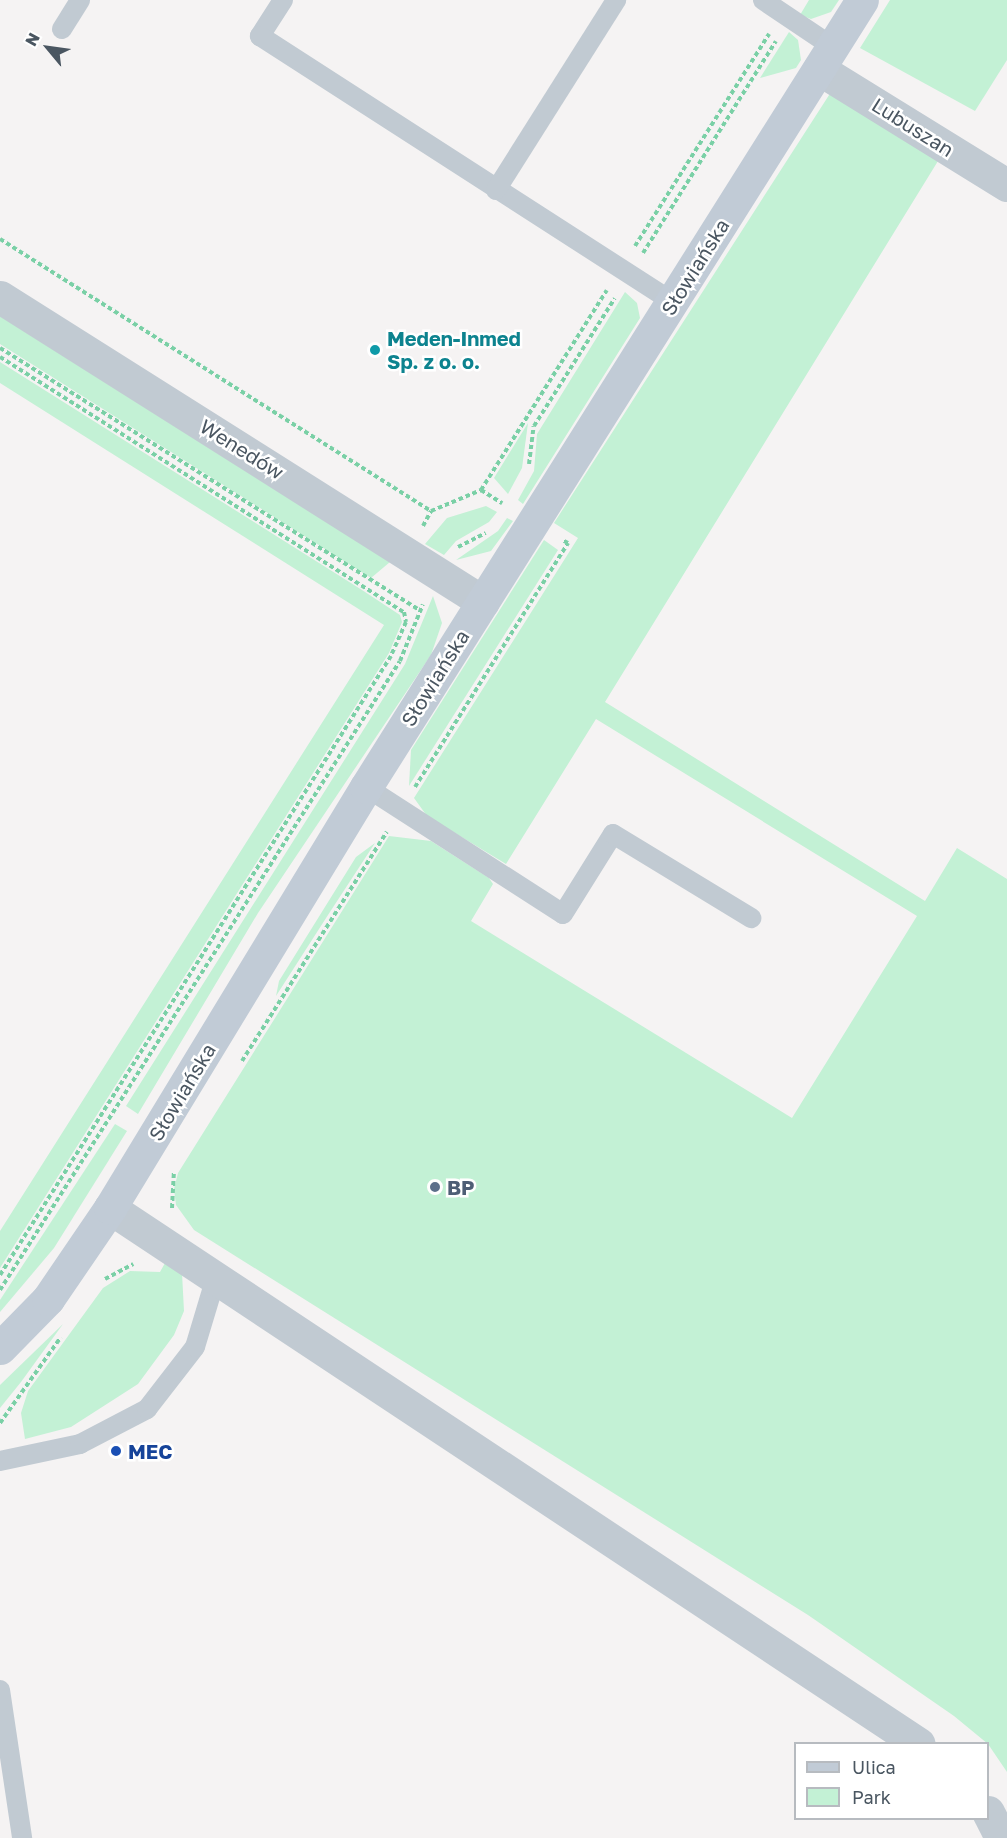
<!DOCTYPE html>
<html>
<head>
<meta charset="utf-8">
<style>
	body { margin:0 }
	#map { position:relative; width:1007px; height:1838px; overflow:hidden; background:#f5f3f3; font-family:"Golos Text",sans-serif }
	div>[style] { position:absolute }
	.green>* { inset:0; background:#c3f1d5 }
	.path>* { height:4px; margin-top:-2px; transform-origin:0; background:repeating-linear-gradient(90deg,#7ad0a6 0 4.5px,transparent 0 7.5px) }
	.service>* { height:20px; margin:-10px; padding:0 10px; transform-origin:10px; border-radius:10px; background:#c1cad2 }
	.minor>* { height:33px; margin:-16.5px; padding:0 16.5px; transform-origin:16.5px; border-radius:16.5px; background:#c1cad2 }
	.secondary>* { height:33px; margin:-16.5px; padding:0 16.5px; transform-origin:16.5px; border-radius:16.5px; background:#c1cbd6 }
	.dots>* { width:16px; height:16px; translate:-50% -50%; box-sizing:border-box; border:3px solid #fff; border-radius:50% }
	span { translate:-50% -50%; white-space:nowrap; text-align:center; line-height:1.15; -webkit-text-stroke:5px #fff; paint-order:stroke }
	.street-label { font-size:20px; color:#4a5661 }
	.culture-label { font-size:20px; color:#0d838f; font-weight:700 }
	.left { translate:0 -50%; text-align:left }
	.service-label { font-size:20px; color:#4e5e75; font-weight:700 }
	.transit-label { font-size:20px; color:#164399; font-weight:700 }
	.legend { position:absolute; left:794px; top:1742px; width:195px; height:78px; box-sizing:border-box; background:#fff; border:2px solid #b7bbc0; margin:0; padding:8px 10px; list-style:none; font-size:18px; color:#4a5661 }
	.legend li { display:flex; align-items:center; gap:12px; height:30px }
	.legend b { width:30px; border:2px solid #b7bbc0 }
	.north { position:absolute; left:18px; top:18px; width:60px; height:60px; -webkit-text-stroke:4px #fff; paint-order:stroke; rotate:299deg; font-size:16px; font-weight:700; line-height:24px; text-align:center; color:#4a5661 }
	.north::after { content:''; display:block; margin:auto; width:21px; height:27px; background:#4a5661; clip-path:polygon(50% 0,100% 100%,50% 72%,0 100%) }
</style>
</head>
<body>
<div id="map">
	<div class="green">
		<i style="clip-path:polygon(809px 0,839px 0,831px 12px,811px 19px,800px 15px)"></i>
		<i style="clip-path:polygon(890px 0,1007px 0,1007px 60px,975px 111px,860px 48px)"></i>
		<i style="clip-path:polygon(789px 32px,798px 40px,801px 60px,796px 68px,760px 78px)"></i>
		<i style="clip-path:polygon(831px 92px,938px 161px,605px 702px,925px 901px,957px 848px,1007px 879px,1007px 1772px,988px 1744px,954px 1716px,808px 1615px,194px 1230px,176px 1205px,174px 1189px,178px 1173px,389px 836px,431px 841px,489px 878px,493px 884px,471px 921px,792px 1118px,917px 916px,596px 719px,506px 864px,427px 816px,414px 798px,578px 538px,554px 523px)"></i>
		<i style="clip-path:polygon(625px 292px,637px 303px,640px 318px,523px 504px,518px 500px,534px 471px,537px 434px)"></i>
		<i style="clip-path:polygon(0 316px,390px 562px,371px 578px,0 344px)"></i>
		<i style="clip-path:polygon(0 362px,362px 590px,400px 615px,402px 622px,389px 653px,0 1268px,0 1231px,384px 625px,0 383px)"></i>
		<i style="clip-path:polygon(528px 423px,522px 468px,508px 494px,494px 478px)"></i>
		<i style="clip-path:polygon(486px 506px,497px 512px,489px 522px,456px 541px,444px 555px,425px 544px,447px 518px)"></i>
		<i style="clip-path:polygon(507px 518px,513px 521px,491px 551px,456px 560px,498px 531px)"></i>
		<i style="clip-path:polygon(544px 540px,558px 550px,409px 786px,411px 750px)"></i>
		<i style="clip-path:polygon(433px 596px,442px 623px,431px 655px,258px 913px,138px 1114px,126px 1106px,405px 664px)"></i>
		<i style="clip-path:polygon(375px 843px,328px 915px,276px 996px,279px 981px,356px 857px)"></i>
		<i style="clip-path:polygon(115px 1124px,127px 1131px,54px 1248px,0 1312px,0 1300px)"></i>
		<i style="clip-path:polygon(165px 1263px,182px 1273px,184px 1311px,174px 1335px,138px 1384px,71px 1427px,25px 1439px,21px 1413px,28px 1391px,103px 1288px,130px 1271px,160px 1272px)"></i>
		<i style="clip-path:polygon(63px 1324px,21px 1382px,0 1408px,0 1385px)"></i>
	</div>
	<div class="path">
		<i style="left:0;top:239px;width:510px;rotate:32.26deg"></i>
		<i style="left:635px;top:246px;width:251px;rotate:-57.7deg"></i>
		<i style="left:643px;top:253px;width:250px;rotate:-57.9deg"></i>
		<i style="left:0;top:348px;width:495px;rotate:32deg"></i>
		<i style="left:0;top:357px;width:478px;rotate:32.3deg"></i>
		<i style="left:404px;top:612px;width:10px;rotate:79deg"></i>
		<i style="left:406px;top:622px;width:37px;rotate:114deg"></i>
		<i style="left:391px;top:656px;width:732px;rotate:122.28deg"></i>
		<i style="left:529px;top:464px;width:38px;rotate:-83deg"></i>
		<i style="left:534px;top:426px;width:151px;rotate:-57.7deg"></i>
		<i style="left:481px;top:490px;width:25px;rotate:32deg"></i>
		<i style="left:423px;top:526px;width:17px;rotate:-62deg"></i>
		<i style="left:431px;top:511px;width:54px;rotate:-22.8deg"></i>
		<i style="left:481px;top:490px;width:236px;rotate:-57.8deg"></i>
		<i style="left:458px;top:547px;width:31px;rotate:-27deg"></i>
		<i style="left:415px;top:787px;width:288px;rotate:-57.9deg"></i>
		<i style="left:568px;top:543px;width:7px;rotate:-153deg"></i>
		<i style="left:242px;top:1061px;width:271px;rotate:-57.7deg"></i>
		<i style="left:172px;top:1208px;width:37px;rotate:-87deg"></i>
		<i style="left:105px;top:1279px;width:32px;rotate:-28deg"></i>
		<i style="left:0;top:1290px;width:745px;rotate:-57.55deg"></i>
		<i style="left:400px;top:661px;width:61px;rotate:-68deg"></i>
		<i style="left:0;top:1423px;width:105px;rotate:-54.7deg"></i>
	</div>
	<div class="service">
		<i style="left:283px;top:0;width:43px;rotate:122.6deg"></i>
		<i style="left:260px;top:36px;width:490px;rotate:32.8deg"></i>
		<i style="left:763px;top:0;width:84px;rotate:33.9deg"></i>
		<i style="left:62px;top:29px;width:34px;rotate:-58deg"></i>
		<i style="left:496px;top:190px;width:225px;rotate:-57.7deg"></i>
		<i style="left:366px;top:787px;width:234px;rotate:32.8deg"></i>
		<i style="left:563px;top:914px;width:94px;rotate:-58deg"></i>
		<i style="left:613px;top:834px;width:162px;rotate:31.3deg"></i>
		<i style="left:0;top:1461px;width:82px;rotate:-12deg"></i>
		<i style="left:80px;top:1444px;width:76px;rotate:-27.6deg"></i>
		<i style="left:147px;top:1409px;width:78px;rotate:-52.3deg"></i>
		<i style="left:195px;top:1347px;width:73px;rotate:-73.3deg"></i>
		<i style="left:0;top:1690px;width:150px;rotate:81.5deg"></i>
	</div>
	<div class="minor">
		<i style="left:819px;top:69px;width:221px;rotate:31.7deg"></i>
		<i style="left:0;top:297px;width:571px;rotate:32.27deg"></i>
		<i style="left:110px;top:1208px;width:970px;rotate:33.53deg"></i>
		<i style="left:988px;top:1812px;width:29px;rotate:63deg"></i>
	</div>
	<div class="secondary">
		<i style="left:0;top:1348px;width:69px;rotate:-45.6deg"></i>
		<i style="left:48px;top:1299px;width:110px;rotate:-55.7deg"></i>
		<i style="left:110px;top:1208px;width:493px;rotate:-58.7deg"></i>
		<i style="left:366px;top:787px;width:930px;rotate:-57.78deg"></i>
	</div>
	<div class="dots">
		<i style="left:375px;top:350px;background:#0f9aa8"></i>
		<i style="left:435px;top:1187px;background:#5c6f8a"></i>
		<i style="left:116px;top:1451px;background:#1a4fb4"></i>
	</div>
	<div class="street-label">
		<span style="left:913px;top:127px;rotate:32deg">Lubuszan</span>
		<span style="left:695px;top:267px;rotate:-58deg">Słowiańska</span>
		<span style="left:242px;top:449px;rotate:32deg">Wenedów</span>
		<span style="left:435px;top:678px;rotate:-58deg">Słowiańska</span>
		<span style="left:182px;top:1092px;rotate:-59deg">Słowiańska</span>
	</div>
	<div class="culture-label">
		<span class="left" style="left:387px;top:350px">Meden-Inmed<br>Sp. z o. o.</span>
	</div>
	<div class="service-label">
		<span class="left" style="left:447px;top:1187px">BP</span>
	</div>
	<div class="transit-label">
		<span class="left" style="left:128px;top:1451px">MEC</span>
	</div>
	<ul class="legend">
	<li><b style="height:8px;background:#c1cbd6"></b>Ulica</li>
	<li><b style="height:16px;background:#c3f1d5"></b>Park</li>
	</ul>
	<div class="north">N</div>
</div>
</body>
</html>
